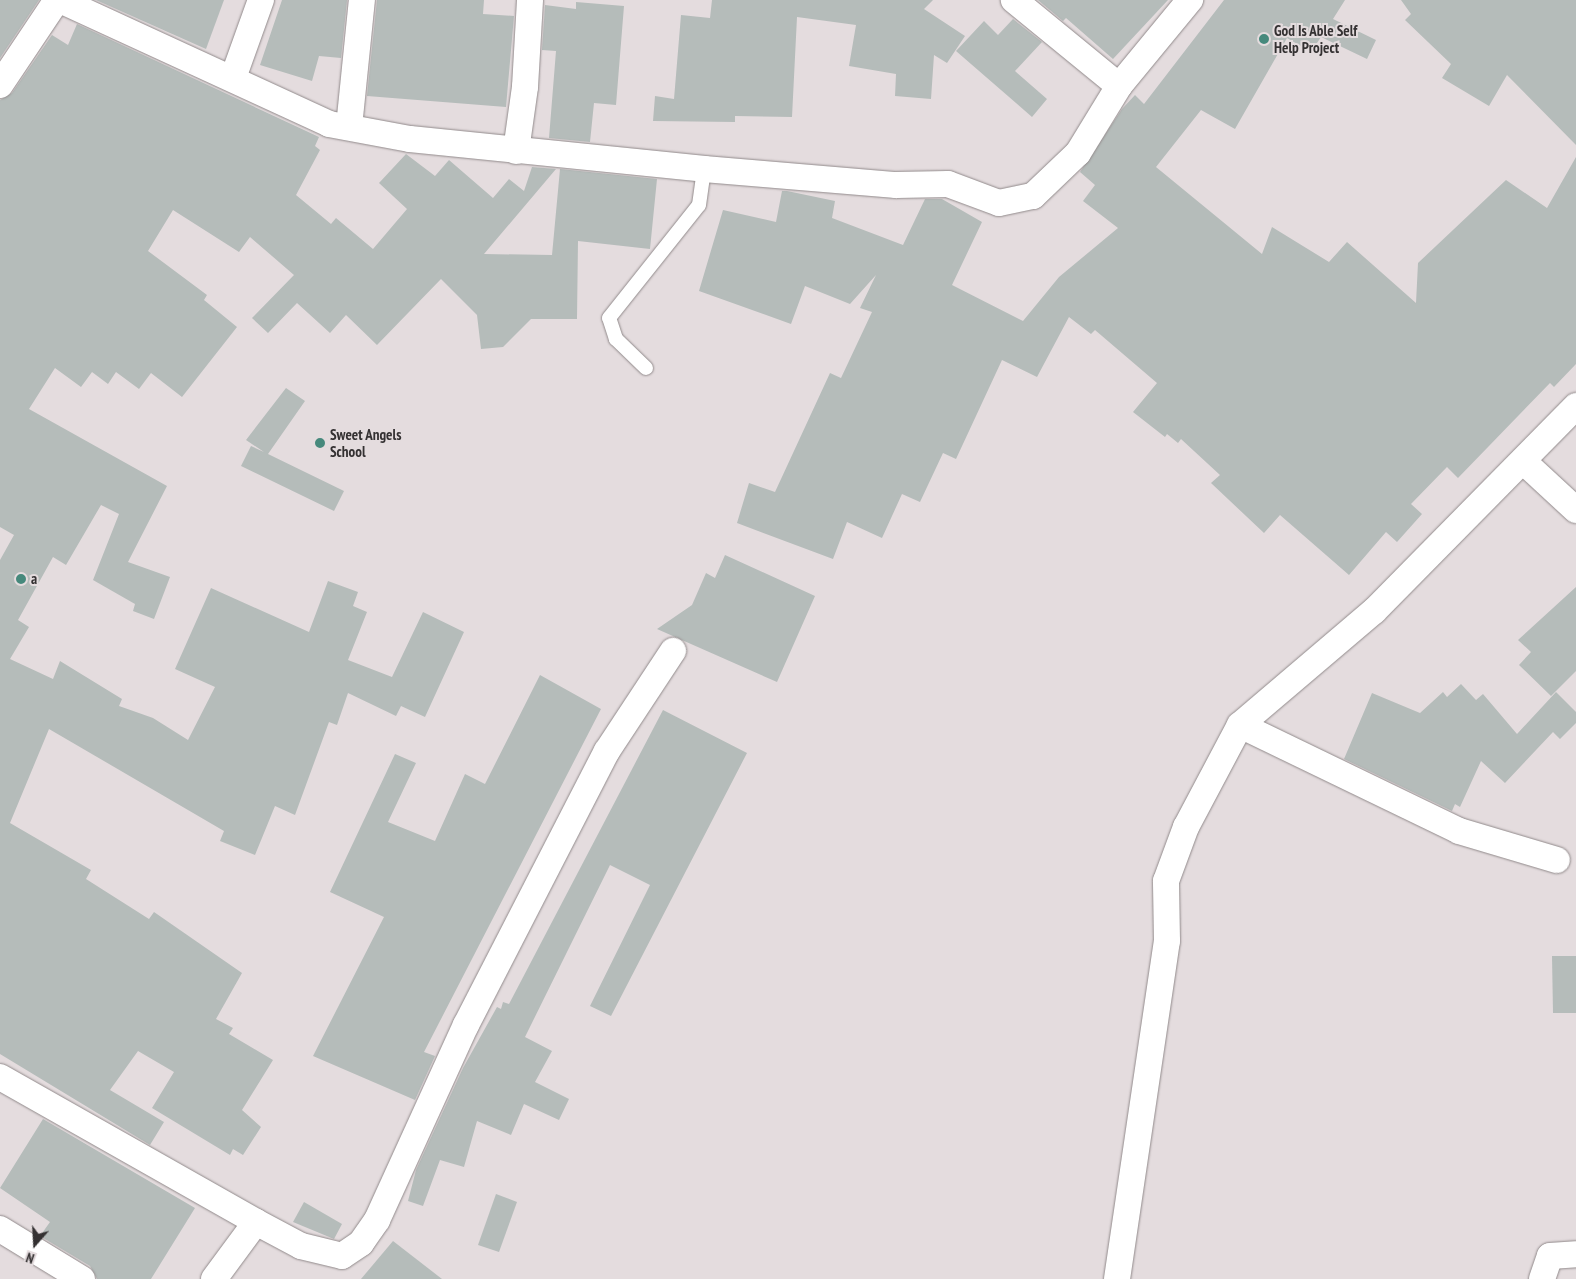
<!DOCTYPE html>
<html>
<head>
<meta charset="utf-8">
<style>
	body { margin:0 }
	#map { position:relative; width:1576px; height:1279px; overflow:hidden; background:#e4dcde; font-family:"PT Sans Narrow",sans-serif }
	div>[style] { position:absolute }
	.building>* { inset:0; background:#b5bcba }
	.roads { filter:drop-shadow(0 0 1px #918a8b) drop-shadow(0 0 1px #918a8b) }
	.service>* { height:14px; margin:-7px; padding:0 7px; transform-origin:7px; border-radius:7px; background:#fff }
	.minor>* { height:26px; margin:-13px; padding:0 13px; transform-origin:13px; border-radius:13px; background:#fff }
	.dots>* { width:14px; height:14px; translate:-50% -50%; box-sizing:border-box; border:2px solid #e4dcde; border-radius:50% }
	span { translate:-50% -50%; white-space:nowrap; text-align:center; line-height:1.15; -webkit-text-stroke:4px #e4dcde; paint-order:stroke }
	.poi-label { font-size:15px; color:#343132; font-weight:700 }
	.left { translate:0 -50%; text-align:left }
	.north { position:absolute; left:10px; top:1219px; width:50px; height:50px; -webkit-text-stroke:4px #e4dcde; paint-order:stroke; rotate:199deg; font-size:14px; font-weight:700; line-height:20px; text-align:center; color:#343132 }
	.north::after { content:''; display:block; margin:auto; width:18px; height:22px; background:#343132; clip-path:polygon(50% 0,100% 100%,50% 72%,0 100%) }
</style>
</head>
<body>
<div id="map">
	<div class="building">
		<i style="clip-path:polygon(0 0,39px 0,0 58px)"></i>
		<i style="clip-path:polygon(96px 0,224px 0,206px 49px)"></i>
		<i style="clip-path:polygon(282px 0,347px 0,341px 58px,319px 56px,312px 81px,260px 65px)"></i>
		<i style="clip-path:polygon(377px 0,484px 0,483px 14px,514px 16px,506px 107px,367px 96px)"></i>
		<i style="clip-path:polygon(712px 0,933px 0,924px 9px,965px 36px,947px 63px,934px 55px,931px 99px,895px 96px,896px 74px,849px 66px,856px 25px,797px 17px,792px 117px,735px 116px,735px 122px,653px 121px,655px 96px,674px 99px,681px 15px,710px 18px)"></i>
		<i style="clip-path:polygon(1038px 0,1168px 0,1113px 59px,1066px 18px,1063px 21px)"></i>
		<i style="clip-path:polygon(1224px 0,1345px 0,1333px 19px,1376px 40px,1367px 59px,1321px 37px,1311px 52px,1287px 38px,1235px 129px,1201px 110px,1156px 167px,1262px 254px,1272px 227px,1329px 262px,1347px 242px,1416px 303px,1418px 263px,1506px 180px,1547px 208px,1576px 157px,1576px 364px,1554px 387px,1550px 383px,1458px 478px,1447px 467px,1411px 504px,1422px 514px,1397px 542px,1386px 532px,1349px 575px,1280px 515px,1264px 533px,1211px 483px,1220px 475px,1181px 439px,1178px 443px,1167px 434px,1165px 437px,1133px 412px,1157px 383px,1095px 330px,1091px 334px,1069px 317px,1037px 377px,1002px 360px,956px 459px,943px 453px,920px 502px,902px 494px,882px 538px,847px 522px,833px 559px,737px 523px,749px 483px,775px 492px,830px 373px,841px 378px,872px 312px,860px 308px,876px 275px,850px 304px,805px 286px,791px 324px,699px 291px,723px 210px,776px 222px,782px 191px,787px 191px,835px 201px,832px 218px,903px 245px,925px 199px,942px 199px,982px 222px,952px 285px,1023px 321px,1059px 277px,1118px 228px,1083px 201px,1095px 185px,1080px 172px,1122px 109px,1135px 95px,1144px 104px)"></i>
		<i style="clip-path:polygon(1401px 0,1576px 0,1576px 145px,1507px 75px,1489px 106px,1442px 78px,1451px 64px,1405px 20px,1411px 14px)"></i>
		<i style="clip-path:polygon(576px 2px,624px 6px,616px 105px,594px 103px,590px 142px,549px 138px,556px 51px,542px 50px,545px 5px,576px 9px)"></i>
		<i style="clip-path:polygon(1013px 19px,1042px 42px,1015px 71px,1047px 99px,1032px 117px,956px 51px,984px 21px,998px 35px)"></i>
		<i style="clip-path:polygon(77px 24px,319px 137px,315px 146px,320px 150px,296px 195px,331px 224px,336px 218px,373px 249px,407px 209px,379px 183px,406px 154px,435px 176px,449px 160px,493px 198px,509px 179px,524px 191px,532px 167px,556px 169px,484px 254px,552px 255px,560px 169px,657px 179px,650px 249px,578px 241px,577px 319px,531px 319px,503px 347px,481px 349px,477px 315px,441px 279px,377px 345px,346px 315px,330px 333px,297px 303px,268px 333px,252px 318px,294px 275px,250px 237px,239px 252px,173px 210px,148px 251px,207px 295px,204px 300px,237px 327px,182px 397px,151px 373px,139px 389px,116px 372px,108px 384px,92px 372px,81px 387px,55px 368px,29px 409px,167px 486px,128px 562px,170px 577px,154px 619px,133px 611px,135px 604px,93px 580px,119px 514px,101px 505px,66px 565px,53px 557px,18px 620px,29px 627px,10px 659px,53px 679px,60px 661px,122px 699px,119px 706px,153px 718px,188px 740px,215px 687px,175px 669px,211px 588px,309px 632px,328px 581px,358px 592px,353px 606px,367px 612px,348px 660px,392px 677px,423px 612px,464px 632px,425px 717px,401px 706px,396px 716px,348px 693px,337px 725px,329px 722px,295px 815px,275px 806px,255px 855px,220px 841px,224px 831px,49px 729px,10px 823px,91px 870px,86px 879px,149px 919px,154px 912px,242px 973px,216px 1019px,233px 1028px,229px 1034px,273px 1060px,242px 1110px,261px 1127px,243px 1155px,233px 1149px,230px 1155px,152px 1108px,174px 1072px,138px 1051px,110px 1090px,164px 1122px,150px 1145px,0 1054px,0 560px,14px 535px,0 527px,0 100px,12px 93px,52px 35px,68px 45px)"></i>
		<i style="clip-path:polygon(286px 388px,305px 401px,268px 454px,344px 491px,334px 511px,241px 466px,251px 446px,264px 452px,246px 440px)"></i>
		<i style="clip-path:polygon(725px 555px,815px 596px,777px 682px,657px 629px,692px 605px,706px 573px,715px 578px)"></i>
		<i style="clip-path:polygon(1576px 587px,1576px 671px,1551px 696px,1519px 665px,1531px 652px,1518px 640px)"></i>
		<i style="clip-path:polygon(540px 675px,601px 709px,424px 1052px,435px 1056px,415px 1100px,313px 1056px,384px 917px,330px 892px,395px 754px,416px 763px,388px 822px,435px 841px,465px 774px,485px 784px)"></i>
		<i style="clip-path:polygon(1461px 684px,1476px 700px,1483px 694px,1517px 734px,1556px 692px,1576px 712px,1576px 723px,1560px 739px,1553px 732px,1505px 783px,1481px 761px,1460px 807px,1455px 804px,1452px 811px,1344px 759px,1372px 693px,1420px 713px,1443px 692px,1447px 697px)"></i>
		<i style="clip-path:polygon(663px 710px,747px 753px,611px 1016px,590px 1006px,650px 885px,610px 865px,525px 1037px,552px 1051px,535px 1082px,569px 1099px,559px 1120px,524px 1104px,511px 1135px,477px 1121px,464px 1167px,440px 1160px,423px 1206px,408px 1201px,416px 1170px,463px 1068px,497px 1007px,501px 1009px,503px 1002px,509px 1004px)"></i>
		<i style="clip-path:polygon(1552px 956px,1576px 956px,1576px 1013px,1553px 1013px)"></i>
		<i style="clip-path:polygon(43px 1119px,195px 1208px,151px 1279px,97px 1279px,90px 1266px,40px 1236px,50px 1222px,0 1188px)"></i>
		<i style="clip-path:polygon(496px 1194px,517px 1202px,499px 1252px,478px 1245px)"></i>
		<i style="clip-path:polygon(304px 1202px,342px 1224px,334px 1239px,293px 1222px)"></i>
		<i style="clip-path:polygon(393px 1241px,442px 1279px,361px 1279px)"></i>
	</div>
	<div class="roads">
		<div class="service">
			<i style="left:646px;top:368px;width:42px;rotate:-136deg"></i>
			<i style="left:616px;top:339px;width:22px;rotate:-108deg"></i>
			<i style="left:609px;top:318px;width:144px;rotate:-51.5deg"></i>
			<i style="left:699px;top:205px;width:36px;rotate:-82deg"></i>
		</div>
		<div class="minor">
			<i style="left:60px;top:0;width:296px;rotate:24.7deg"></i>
			<i style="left:329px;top:124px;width:82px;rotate:10.5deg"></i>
			<i style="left:410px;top:139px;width:296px;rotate:5.8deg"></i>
			<i style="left:704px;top:169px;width:193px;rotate:4.8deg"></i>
			<i style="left:896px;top:185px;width:52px;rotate:-1.1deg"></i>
			<i style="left:948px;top:184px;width:54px;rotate:20.4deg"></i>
			<i style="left:999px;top:203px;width:35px;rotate:-12deg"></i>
			<i style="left:1033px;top:196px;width:62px;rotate:-43.7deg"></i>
			<i style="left:1078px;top:153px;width:79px;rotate:-58.5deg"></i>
			<i style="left:1119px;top:86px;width:136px;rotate:-140.7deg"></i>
			<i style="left:233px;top:78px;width:83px;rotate:-70.3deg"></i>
			<i style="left:0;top:85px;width:102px;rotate:-56.2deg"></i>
			<i style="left:1119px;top:86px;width:112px;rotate:-50.5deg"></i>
			<i style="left:349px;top:127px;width:128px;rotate:-84.2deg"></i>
			<i style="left:516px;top:151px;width:65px;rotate:-82deg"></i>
			<i style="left:525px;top:87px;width:87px;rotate:-86.7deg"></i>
			<i style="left:1523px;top:461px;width:72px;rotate:42.8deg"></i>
			<i style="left:1240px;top:725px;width:243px;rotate:25.8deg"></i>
			<i style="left:1459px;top:831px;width:102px;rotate:16.5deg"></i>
			<i style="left:0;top:1077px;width:294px;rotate:29.5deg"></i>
			<i style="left:0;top:1229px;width:96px;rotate:31.4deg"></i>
			<i style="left:214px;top:1279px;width:71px;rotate:-53.6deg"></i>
			<i style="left:256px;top:1222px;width:51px;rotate:28.1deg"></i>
			<i style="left:301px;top:1246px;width:42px;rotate:13.7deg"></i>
			<i style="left:342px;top:1256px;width:23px;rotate:-34deg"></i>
			<i style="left:361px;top:1243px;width:28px;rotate:-55deg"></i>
			<i style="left:377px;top:1220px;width:214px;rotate:-65.5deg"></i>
			<i style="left:466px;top:1025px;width:308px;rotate:-62.8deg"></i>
			<i style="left:607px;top:751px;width:120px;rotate:-56.6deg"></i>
			<i style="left:1117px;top:1279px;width:342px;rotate:-81.6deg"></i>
			<i style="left:1167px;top:941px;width:60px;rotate:-91deg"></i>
			<i style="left:1166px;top:881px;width:58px;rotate:-69.7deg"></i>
			<i style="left:1186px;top:827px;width:115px;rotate:-62.1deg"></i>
			<i style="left:1240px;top:725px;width:176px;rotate:-40.4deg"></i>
			<i style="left:1374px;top:611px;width:288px;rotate:-45.4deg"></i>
			<i style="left:1542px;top:1279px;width:24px;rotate:-71deg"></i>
			<i style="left:1550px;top:1256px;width:26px;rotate:-4deg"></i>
		</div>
	</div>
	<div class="dots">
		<i style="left:1264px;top:39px;background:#46897c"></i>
		<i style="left:320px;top:443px;background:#46897c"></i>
		<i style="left:21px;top:579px;background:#46897c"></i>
	</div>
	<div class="poi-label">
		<span class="left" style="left:1274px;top:39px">God Is Able Self<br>Help Project</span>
		<span class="left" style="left:330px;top:443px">Sweet Angels<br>School</span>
		<span class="left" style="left:31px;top:579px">a</span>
	</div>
	<div class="north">N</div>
</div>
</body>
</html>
